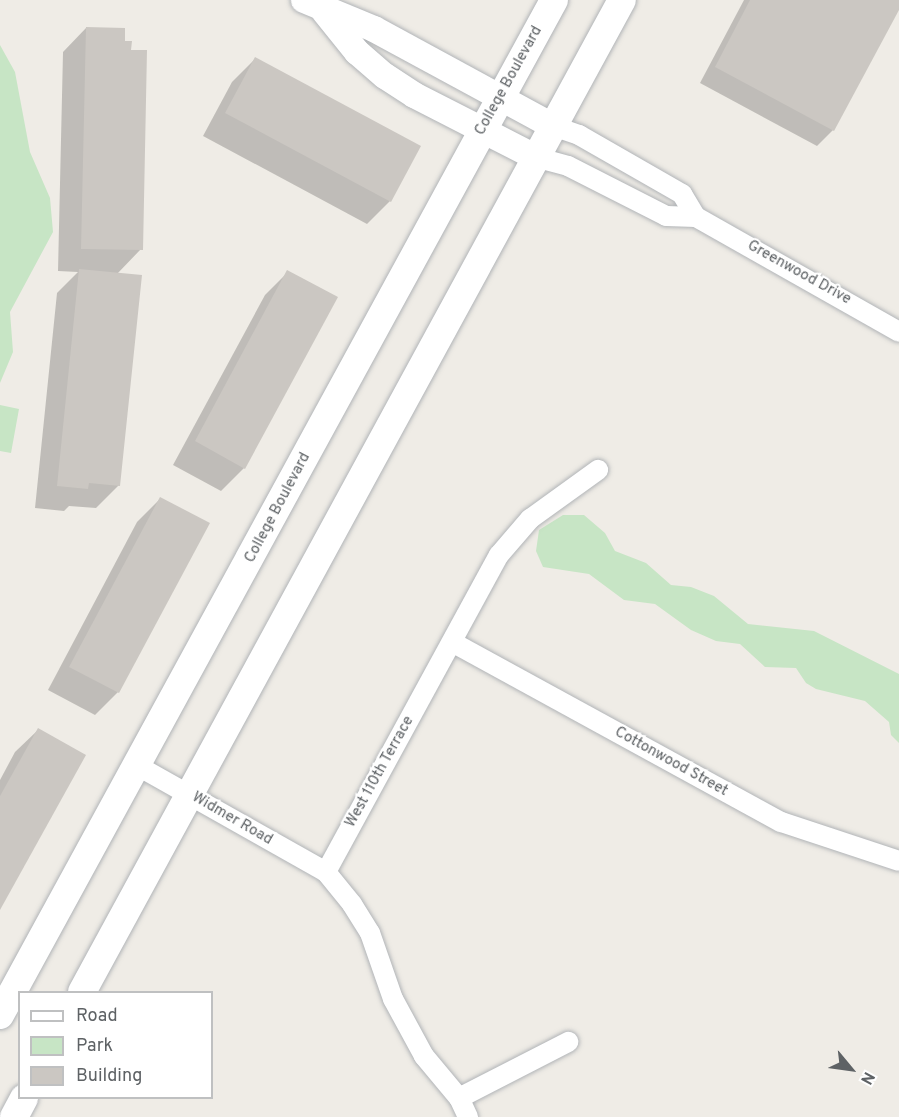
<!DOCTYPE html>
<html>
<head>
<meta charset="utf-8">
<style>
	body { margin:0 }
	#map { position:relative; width:899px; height:1117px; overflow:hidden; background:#efece6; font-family:Overpass,sans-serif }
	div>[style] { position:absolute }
	.green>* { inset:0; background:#c7e5c5 }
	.shadow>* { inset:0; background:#0003 }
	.building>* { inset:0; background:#cbc7c2 }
	.roads { filter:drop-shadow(0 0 2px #b1b4b7) drop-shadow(0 0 2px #b1b4b7) }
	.minor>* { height:20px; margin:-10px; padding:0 10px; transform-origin:10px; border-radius:10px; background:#fff }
	.tertiary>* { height:26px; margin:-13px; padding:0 13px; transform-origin:13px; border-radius:13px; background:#fff }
	.secondary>* { height:28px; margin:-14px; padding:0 14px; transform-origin:14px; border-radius:14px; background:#fff }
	span { translate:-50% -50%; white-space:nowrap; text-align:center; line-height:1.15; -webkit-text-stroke:4.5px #fff; paint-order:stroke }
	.street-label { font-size:15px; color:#5e6265 }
	.legend { position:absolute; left:18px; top:991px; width:195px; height:108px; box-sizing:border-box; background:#fff; border:2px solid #bfc0c1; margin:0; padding:8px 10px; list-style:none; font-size:18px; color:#5e6265 }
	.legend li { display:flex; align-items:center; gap:12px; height:30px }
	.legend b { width:30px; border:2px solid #bfc0c1 }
	.north { position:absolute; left:821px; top:1039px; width:60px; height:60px; -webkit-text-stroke:4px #fff; paint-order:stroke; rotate:119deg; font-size:16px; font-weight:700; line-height:24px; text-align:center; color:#5e6265 }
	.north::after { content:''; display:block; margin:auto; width:21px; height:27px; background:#5e6265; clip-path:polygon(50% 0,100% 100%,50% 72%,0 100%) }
</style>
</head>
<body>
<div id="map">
	<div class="green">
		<i style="clip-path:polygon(0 45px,15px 72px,30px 152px,50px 198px,53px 232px,10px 312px,13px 352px,0 383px)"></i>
		<i style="clip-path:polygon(0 405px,19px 409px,11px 453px,0 451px)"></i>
		<i style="clip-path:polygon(563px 515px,584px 515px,605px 533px,615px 551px,646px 563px,671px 585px,691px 587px,714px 596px,748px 624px,814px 631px,899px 674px,899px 743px,891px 735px,889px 722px,865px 701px,816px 689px,806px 683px,796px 668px,765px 667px,740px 644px,716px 641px,691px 630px,655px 604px,624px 600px,589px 574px,543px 567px,536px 551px,539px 530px)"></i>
	</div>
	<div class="shadow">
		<i style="clip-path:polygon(744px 0,899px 0,899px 7px,833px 130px,817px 146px,700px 83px)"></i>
		<i style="clip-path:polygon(86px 28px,141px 249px,117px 274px,119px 485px,96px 508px,69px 506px,64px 511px,35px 508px,57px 293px,78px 272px,58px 271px,63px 52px)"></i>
		<i style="clip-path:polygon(255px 59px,390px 201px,367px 224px,203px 136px,232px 82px)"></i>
		<i style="clip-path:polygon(288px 272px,244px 468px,221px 491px,173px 465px,265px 295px)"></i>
		<i style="clip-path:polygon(160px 499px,118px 692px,95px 715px,48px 690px,137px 522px)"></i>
		<i style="clip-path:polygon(38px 730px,0 907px,0 780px,15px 752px)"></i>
	</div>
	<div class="building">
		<i style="clip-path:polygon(750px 0,899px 0,899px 10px,834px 131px,715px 67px)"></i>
		<i style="clip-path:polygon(86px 27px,125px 28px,125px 41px,132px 41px,131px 50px,147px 50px,143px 250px,81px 249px)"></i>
		<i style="clip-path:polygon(255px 57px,421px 146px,391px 202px,225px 113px)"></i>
		<i style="clip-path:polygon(79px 269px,142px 275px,120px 486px,89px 483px,88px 489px,57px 486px)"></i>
		<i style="clip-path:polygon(287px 270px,338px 297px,245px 469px,195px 441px)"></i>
		<i style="clip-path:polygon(160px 497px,210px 523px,119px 693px,69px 667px)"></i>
		<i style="clip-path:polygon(38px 728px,86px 755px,0 910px,0 796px)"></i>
	</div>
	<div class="roads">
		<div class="minor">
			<i style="left:553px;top:126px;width:28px;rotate:19deg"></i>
			<i style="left:579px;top:135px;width:119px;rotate:29.8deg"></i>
			<i style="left:682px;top:194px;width:27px;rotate:59deg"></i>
			<i style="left:535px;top:157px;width:34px;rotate:15deg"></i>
			<i style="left:568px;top:166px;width:110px;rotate:27deg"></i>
			<i style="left:666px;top:216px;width:30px;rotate:2deg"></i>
			<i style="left:696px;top:217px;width:233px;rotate:29.5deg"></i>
			<i style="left:452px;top:642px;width:375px;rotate:28.7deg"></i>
			<i style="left:781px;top:822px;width:124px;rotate:18.3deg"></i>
			<i style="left:138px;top:766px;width:216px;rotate:29.4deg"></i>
			<i style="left:459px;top:1098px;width:123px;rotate:-27.2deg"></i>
			<i style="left:468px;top:1117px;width:21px;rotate:-115deg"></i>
			<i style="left:459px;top:1098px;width:55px;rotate:-129.8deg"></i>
			<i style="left:424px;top:1056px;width:65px;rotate:-118.5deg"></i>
			<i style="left:393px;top:999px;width:70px;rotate:-109.2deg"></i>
			<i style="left:370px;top:933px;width:34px;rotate:-122deg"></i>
			<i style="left:352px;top:904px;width:41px;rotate:-129.1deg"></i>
			<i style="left:326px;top:872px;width:361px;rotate:-61.4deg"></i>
			<i style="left:499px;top:555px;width:48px;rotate:-49.3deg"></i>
			<i style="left:530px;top:519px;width:84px;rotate:-35.8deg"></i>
		</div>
		<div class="tertiary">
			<i style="left:304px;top:0;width:76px;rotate:22.5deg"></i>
			<i style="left:374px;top:29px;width:204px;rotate:28.5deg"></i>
			<i style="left:324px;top:11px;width:53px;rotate:51.2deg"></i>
			<i style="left:357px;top:52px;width:37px;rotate:41deg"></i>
			<i style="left:385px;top:76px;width:35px;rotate:33deg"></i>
			<i style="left:414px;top:95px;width:136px;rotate:27.1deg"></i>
		</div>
		<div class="secondary">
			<i style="left:82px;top:992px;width:1129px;rotate:-61.44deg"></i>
			<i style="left:0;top:1015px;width:1156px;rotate:-61.37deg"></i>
			<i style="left:14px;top:1117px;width:21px;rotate:-62deg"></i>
		</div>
	</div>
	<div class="street-label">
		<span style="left:509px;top:81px;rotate:-61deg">College Boulevard</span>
		<span style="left:799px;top:273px;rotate:29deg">Greenwood Drive</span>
		<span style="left:278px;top:508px;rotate:-62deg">College Boulevard</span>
		<span style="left:671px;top:762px;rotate:29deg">Cottonwood Street</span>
		<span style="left:380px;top:772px;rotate:-61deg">West 110th Terrace</span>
		<span style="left:232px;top:819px;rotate:30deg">Widmer Road</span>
	</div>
	<ul class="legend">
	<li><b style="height:8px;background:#fff"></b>Road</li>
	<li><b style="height:16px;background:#c7e5c5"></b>Park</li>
	<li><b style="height:16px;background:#cbc7c2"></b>Building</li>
	</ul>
	<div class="north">N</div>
</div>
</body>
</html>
